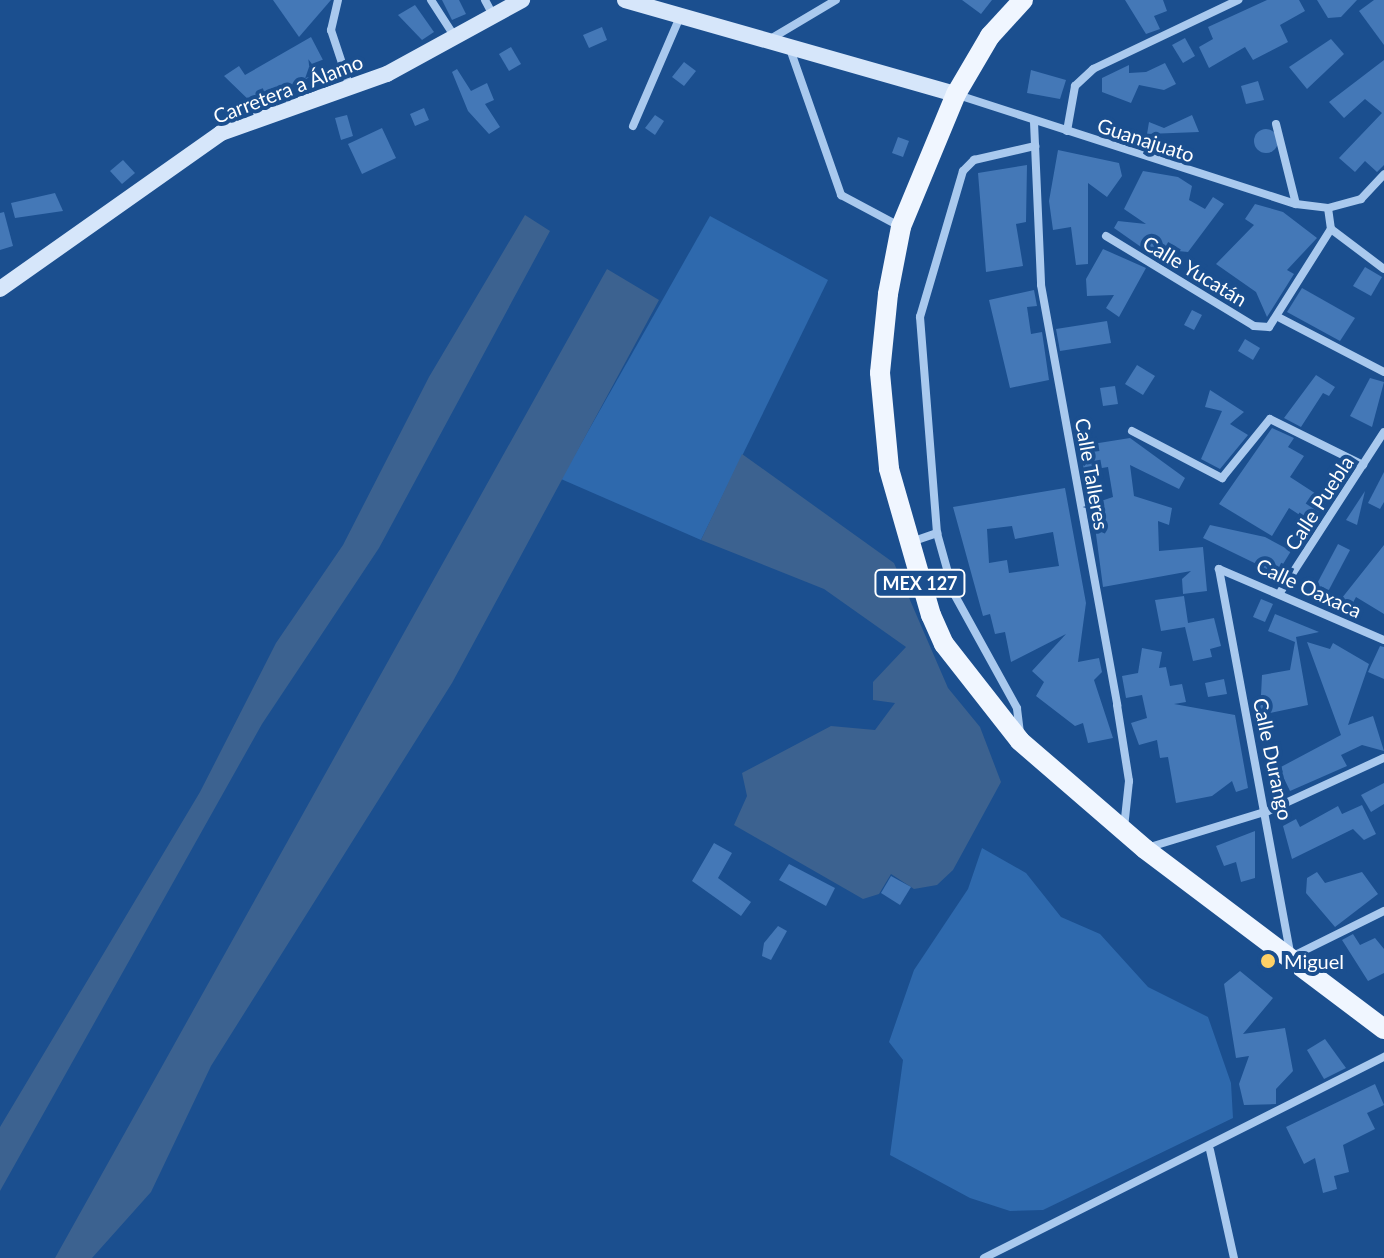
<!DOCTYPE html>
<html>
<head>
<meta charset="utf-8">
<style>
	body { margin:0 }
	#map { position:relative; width:1384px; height:1258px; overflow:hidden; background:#1b4f8f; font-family:Lato,sans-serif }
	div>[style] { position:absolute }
	.green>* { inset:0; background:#2e69ad }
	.water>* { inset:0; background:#3c6290 }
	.building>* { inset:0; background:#4478b7 }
	.round { border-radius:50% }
	.minor>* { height:8px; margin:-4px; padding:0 4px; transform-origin:4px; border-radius:4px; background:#a9c9ee }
	.secondary>* { height:16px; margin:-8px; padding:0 8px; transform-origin:8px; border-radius:8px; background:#d6e6fa }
	.primary>* { height:20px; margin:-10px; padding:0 10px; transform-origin:10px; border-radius:10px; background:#f0f6ff }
	.dots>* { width:22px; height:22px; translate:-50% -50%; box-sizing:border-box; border:4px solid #1b4f8f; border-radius:50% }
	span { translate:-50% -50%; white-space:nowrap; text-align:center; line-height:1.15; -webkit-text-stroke:8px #1b4f8f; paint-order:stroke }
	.shield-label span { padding:2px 6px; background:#1b4f8f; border:2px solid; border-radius:6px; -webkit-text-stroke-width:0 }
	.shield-label { font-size:18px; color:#fff; font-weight:700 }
	.street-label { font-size:20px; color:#fff }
	.poi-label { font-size:20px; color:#fff }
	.left { translate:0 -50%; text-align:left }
</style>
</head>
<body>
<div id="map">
	<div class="green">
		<i style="clip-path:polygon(710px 216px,828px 280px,701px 540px,561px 479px)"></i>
		<i style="clip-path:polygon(982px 848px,1026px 873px,1061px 917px,1100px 934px,1148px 987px,1208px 1017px,1231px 1083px,1233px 1118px,1043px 1210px,1010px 1211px,970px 1198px,890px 1155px,903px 1060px,889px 1042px,914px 970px,968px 889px)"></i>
	</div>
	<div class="water">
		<i style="clip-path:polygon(525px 215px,550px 231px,379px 548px,262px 724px,0 1191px,0 1127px,200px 792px,276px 643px,343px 545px,429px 377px)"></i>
		<i style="clip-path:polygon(607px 269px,659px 300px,452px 683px,211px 1066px,151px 1192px,92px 1258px,55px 1258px)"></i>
		<i style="clip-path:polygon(742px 454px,894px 563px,948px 688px,980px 727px,1001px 782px,953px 870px,937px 885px,914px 889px,891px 874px,879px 894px,863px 899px,734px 825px,747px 796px,742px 773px,831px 726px,875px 730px,895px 703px,873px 700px,873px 682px,906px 647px,824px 589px,701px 540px)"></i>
	</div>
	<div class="building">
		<i style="clip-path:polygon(273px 0,331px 0,299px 37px)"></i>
		<i style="clip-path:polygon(442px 0,459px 0,466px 14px,452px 20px)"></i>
		<i style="clip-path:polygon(962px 0,992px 0,981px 14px)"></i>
		<i style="clip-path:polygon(1125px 0,1163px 0,1167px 11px,1154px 16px,1160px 29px,1146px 34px)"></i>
		<i style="clip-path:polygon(1267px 0,1299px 0,1305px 11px,1280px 25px,1288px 42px,1253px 60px,1245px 47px,1209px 68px,1199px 47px,1213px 39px,1208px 27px)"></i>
		<i style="clip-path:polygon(1317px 0,1357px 0,1341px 17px,1328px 18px)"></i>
		<i style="clip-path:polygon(1374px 0,1384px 0,1384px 45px,1359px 11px)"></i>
		<i style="clip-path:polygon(415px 5px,434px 32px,422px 40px,398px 15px)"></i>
		<i style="clip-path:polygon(602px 27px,607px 40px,589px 48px,583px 35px)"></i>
		<i style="clip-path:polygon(311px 37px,323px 60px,316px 64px,320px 71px,268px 101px,254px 105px,224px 76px,239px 66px,245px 75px)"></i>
		<i style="clip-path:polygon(1185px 38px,1195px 56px,1183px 63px,1172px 45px)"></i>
		<i style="clip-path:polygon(1331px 39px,1344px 54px,1307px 89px,1289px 67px)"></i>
		<i style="clip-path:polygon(511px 47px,521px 64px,509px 71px,499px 54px)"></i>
		<i style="clip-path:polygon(1384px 60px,1384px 165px,1377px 172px,1365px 161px,1355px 172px,1339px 158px,1382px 113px,1365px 99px,1344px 118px,1329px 102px)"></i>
		<i style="clip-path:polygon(684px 62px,696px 71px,684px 86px,672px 77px)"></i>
		<i style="clip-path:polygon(1165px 63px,1176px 84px,1164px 90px,1139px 85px,1131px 103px,1102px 92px,1102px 78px,1129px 65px,1129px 73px,1146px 72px)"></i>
		<i style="clip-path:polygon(457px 69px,471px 91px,487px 83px,494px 100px,485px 104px,500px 127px,489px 134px,468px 111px,452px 72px)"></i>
		<i style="clip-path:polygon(1031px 70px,1066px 80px,1060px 99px,1027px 93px)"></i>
		<i style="clip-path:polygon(1258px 81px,1264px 100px,1246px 104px,1241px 86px)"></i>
		<i style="clip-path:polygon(424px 108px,429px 120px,415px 126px,410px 114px)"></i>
		<i style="clip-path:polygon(347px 115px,353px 136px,341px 140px,335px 118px)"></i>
		<i style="clip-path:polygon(655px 115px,664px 121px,655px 135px,645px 128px)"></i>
		<i style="clip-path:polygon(1192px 115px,1199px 132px,1147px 134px,1149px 122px,1164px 128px)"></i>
		<i style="clip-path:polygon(382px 128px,396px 158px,362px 174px,348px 144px)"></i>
		<i class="round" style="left:1254px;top:129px;width:24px;height:24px"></i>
		<i style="clip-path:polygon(898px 137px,909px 141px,903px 157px,892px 153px)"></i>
		<i style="clip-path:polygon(1058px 150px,1119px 163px,1122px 176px,1107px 197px,1088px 183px,1088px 264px,1076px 265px,1071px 227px,1053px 230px,1049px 201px)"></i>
		<i style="clip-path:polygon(123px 160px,135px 173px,122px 184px,110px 171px)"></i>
		<i style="clip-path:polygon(1027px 165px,1026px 222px,1016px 224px,1023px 266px,986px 272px,978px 173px)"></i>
		<i style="clip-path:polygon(1143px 171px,1178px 177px,1192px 186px,1189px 200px,1205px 209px,1213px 197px,1224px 204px,1188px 252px,1168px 250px,1161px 261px,1114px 228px,1118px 221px,1146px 224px,1124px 209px)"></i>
		<i style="clip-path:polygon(55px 193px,63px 211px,15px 218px,11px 203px)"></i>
		<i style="clip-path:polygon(1255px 204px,1283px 212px,1317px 238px,1287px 270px,1294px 274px,1267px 317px,1256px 292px,1216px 264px,1254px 225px,1245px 219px)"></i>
		<i style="clip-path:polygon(4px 212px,13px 246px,0 250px,0 213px)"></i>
		<i style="clip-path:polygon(1103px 249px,1146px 268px,1119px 317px,1106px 308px,1114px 295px,1087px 296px,1086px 279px)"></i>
		<i style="clip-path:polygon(1365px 267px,1382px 277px,1371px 296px,1353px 286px)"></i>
		<i style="clip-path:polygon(1302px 288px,1355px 318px,1340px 341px,1287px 312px)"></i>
		<i style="clip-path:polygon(1034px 290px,1037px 306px,1027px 307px,1031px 334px,1042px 332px,1049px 380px,1010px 388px,989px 300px)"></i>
		<i style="clip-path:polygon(1192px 310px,1202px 315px,1194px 330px,1184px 325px)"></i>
		<i style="clip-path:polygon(1107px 321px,1111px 343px,1060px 351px,1056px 329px)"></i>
		<i style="clip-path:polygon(1245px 339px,1260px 348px,1253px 360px,1238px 351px)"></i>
		<i style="clip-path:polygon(1137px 365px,1155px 376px,1143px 395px,1125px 384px)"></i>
		<i style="clip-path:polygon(1316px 375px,1335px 387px,1329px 396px,1323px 393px,1301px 427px,1284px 418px)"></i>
		<i style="clip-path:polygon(1370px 378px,1384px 382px,1372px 427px,1350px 416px)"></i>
		<i style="clip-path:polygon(1115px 386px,1118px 404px,1103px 406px,1100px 388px)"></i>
		<i style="clip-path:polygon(1210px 390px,1244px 412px,1230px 424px,1248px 435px,1220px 469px,1201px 459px,1222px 411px,1205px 407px)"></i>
		<i style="clip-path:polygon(1272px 428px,1294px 438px,1288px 447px,1304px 456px,1290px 477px,1327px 501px,1312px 523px,1289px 508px,1272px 536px,1219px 504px)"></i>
		<i style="clip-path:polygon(1130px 438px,1185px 478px,1179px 489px,1130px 465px,1134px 496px,1172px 508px,1169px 525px,1158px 521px,1159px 551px,1203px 547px,1207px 591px,1183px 594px,1182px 579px,1191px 571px,1103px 587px,1092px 504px,1113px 497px,1108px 467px,1084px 471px,1080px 446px)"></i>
		<i style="clip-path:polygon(1384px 472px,1384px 502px,1380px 509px,1368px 503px)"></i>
		<i style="clip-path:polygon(evenodd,1065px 488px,1086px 603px,1078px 662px,1099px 658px,1102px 672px,1094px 680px,1113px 738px,1088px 743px,1083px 723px,1075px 726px,1036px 696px,1044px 682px,1032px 671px,1066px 634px,1011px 662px,1005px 632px,995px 634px,990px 614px,983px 616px,953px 507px,1065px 488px,1012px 526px,1015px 539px,1053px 532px,1059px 566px,1009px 573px,1007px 560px,989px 563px,987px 529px,1012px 526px)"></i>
		<i style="clip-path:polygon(1365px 491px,1357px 525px,1346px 520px)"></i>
		<i style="clip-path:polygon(1210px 525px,1265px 537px,1291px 551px,1277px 574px,1203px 538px)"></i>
		<i style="clip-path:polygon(1338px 544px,1350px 550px,1323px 601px,1311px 595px)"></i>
		<i style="clip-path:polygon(1384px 545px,1384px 614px,1356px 597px,1347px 614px,1334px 608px)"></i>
		<i style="clip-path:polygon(1184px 596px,1188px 623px,1214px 618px,1221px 646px,1210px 649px,1212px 657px,1193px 661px,1185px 627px,1161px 631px,1155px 600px)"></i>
		<i style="clip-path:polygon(1261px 599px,1273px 604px,1265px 622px,1253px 617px)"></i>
		<i style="clip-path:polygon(1275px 614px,1319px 632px,1296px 637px,1308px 705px,1260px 715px,1262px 675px,1290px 670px,1295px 642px,1268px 631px)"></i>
		<i style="clip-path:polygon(1307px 642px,1330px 649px,1333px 643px,1369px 664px,1348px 725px,1373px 716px,1384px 751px,1362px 745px,1341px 755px,1347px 766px,1290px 791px,1279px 768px,1341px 735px)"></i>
		<i style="clip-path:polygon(1380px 646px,1384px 647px,1384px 679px,1368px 672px)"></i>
		<i style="clip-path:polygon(1142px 648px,1162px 652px,1159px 668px,1166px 667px,1170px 686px,1182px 684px,1186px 702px,1174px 704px,1235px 715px,1248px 788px,1236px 792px,1232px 781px,1212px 796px,1176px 803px,1168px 757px,1160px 758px,1157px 740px,1139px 745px,1131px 723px,1147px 718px,1142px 695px,1126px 698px,1122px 676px,1138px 673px)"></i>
		<i style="clip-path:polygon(1224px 679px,1227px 694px,1208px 697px,1205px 683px)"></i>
		<i style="clip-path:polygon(1384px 783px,1384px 804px,1371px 812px,1361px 795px)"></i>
		<i style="clip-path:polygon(1362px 805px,1376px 834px,1364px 840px,1353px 829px,1292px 859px,1283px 826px,1296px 819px,1300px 827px,1338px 806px,1342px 814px)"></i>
		<i style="clip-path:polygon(1255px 831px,1255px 878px,1241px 882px,1236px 862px,1224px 866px,1216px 846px)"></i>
		<i style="clip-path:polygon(714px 843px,732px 853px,718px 878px,751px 902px,741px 916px,692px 881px)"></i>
		<i style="clip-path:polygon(789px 864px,835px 888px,826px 906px,779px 880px)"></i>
		<i style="clip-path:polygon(1317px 872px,1325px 883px,1362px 872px,1378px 894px,1335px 927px,1306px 893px,1307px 878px)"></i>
		<i style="clip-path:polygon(891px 876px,911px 887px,900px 905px,881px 893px)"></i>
		<i style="clip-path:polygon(778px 926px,787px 931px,771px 960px,762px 956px,764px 943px)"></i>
		<i style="clip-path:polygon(1353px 934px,1360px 945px,1375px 938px,1384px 949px,1384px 973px,1368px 981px,1342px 940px)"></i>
		<i style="clip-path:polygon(1240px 971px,1273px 998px,1243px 1034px,1285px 1028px,1293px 1071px,1276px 1089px,1276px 1104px,1244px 1105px,1239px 1084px,1249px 1056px,1236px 1058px,1224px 984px)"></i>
		<i style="clip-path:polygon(1325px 1039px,1346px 1068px,1324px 1079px,1307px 1050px)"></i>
		<i style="clip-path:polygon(1375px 1084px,1384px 1105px,1367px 1113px,1375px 1129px,1343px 1145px,1349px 1172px,1334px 1176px,1337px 1189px,1323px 1193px,1315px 1158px,1304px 1164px,1286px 1127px)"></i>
	</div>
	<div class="minor">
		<i style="left:338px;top:0;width:31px;rotate:103deg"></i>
		<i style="left:331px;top:30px;width:60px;rotate:71.6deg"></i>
		<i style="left:431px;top:0;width:40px;rotate:57.1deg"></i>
		<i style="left:485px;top:0;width:17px;rotate:62deg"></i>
		<i style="left:767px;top:41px;width:80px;rotate:-30.7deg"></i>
		<i style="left:790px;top:49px;width:155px;rotate:70.7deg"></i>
		<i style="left:841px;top:195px;width:68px;rotate:28.1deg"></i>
		<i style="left:958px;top:95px;width:355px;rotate:17.9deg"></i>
		<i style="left:1296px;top:204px;width:32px;rotate:7deg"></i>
		<i style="left:1328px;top:208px;width:34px;rotate:-15deg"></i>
		<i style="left:1361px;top:199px;width:34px;rotate:-47deg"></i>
		<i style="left:1034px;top:122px;width:163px;rotate:87.5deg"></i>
		<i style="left:1041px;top:285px;width:427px;rotate:79.7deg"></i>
		<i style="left:1117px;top:705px;width:77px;rotate:81deg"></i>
		<i style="left:1129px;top:781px;width:47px;rotate:96.1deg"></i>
		<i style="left:1276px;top:124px;width:82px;rotate:76deg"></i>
		<i style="left:633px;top:126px;width:119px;rotate:-66.7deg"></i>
		<i style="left:1067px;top:131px;width:46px;rotate:-79.9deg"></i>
		<i style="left:1075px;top:86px;width:25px;rotate:-43deg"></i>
		<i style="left:1093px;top:69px;width:161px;rotate:-25.4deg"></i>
		<i style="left:1328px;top:208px;width:21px;rotate:82deg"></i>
		<i style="left:1331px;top:229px;width:66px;rotate:37deg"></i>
		<i style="left:1106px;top:236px;width:173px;rotate:31.3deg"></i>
		<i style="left:1254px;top:326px;width:15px;rotate:4deg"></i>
		<i style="left:1269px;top:327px;width:116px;rotate:-57.7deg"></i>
		<i style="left:1280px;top:318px;width:117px;rotate:27.4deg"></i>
		<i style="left:1132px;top:431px;width:102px;rotate:27.6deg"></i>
		<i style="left:1222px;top:478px;width:76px;rotate:-50.9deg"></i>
		<i style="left:1270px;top:419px;width:104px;rotate:26.3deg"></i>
		<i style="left:911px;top:542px;width:28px;rotate:-19deg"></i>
		<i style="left:1281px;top:591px;width:189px;rotate:-57.1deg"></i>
		<i style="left:1384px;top:640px;width:180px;rotate:-156.7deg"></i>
		<i style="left:1219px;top:569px;width:395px;rotate:79.5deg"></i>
		<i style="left:1291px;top:957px;width:104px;rotate:-26.3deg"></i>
		<i style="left:1020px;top:733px;width:25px;rotate:-97deg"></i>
		<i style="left:1017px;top:708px;width:130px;rotate:-118.9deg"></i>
		<i style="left:954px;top:594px;width:63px;rotate:-105.6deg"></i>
		<i style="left:937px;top:533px;width:217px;rotate:-94.5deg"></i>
		<i style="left:920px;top:317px;width:152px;rotate:-73.6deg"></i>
		<i style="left:963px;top:171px;width:16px;rotate:-45deg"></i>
		<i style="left:974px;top:160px;width:63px;rotate:-12.9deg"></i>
		<i style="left:1150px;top:847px;width:123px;rotate:-17deg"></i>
		<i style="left:1268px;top:811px;width:128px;rotate:-24.6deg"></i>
		<i style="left:1210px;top:1150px;width:111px;rotate:77.5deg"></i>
		<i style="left:984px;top:1258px;width:448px;rotate:-26.7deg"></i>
	</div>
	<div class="secondary">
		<i style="left:625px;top:0;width:344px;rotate:15.9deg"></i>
		<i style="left:0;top:289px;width:271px;rotate:-35.2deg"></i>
		<i style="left:221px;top:133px;width:176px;rotate:-19.6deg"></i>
		<i style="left:387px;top:74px;width:154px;rotate:-28.7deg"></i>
	</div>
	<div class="primary">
		<i style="left:1023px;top:0;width:49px;rotate:132.5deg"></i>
		<i style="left:990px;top:36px;width:67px;rotate:120.4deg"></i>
		<i style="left:956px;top:94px;width:144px;rotate:112.5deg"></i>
		<i style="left:901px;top:227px;width:68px;rotate:101deg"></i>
		<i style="left:888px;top:294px;width:79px;rotate:95.8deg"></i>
		<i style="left:880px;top:373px;width:96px;rotate:84.6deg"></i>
		<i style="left:889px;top:469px;width:152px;rotate:74deg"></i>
		<i style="left:931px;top:615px;width:32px;rotate:66deg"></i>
		<i style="left:944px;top:644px;width:123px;rotate:51.9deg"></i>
		<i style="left:1020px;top:741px;width:165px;rotate:40.8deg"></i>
		<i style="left:1145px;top:849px;width:299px;rotate:37deg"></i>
	</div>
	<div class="dots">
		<i style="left:1268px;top:961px;background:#ffd166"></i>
	</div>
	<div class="shield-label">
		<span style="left:920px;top:583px">MEX 127</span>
	</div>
	<div class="street-label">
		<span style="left:288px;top:89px;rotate:-21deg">Carretera a Álamo</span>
		<span style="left:1146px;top:140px;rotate:18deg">Guanajuato</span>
		<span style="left:1195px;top:271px;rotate:31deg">Calle Yucatán</span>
		<span style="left:1092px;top:474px;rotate:80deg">Calle Talleres</span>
		<span style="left:1319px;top:503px;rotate:-57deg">Calle Puebla</span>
		<span style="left:1309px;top:588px;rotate:25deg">Calle Oaxaca</span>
		<span style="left:1273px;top:759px;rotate:78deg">Calle Durango</span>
	</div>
	<div class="poi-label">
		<span class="left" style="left:1284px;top:961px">Miguel</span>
	</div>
</div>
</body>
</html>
